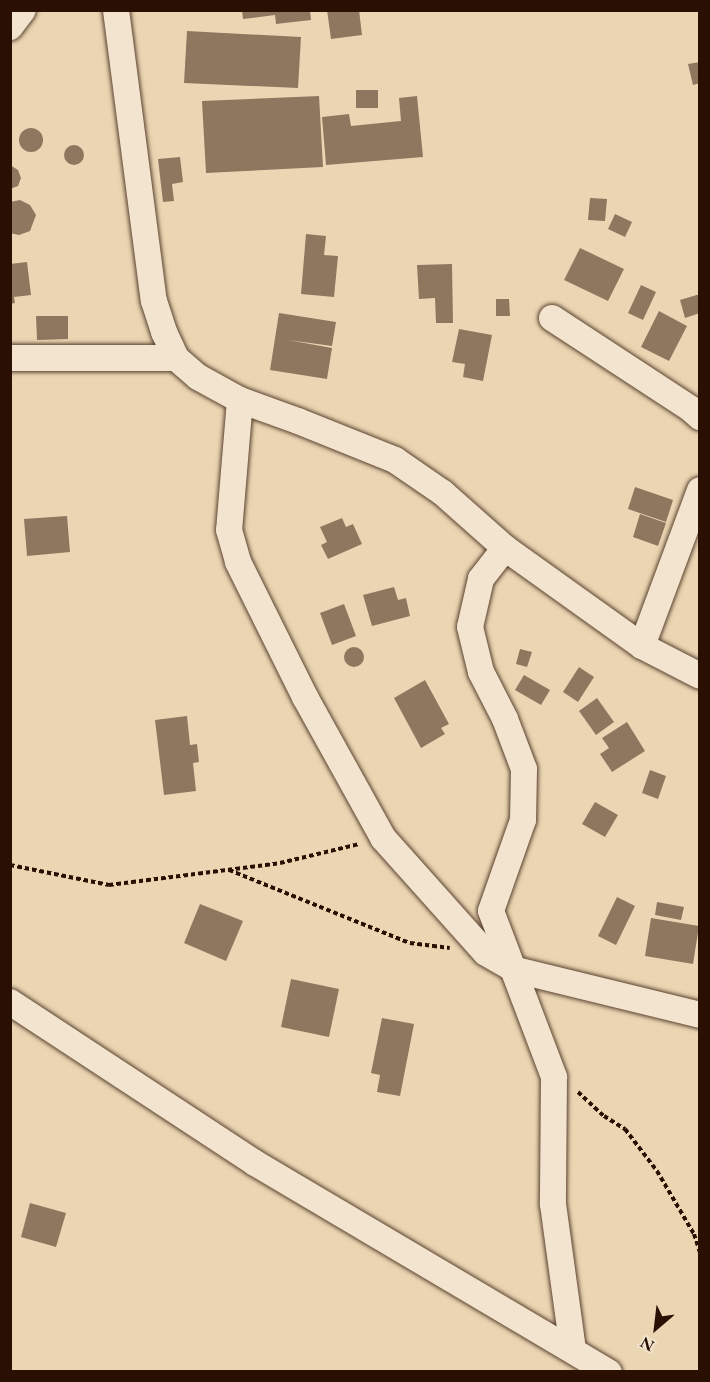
<!DOCTYPE html>
<html>
<head>
<meta charset="utf-8">
<style>
	body { margin:0 }
	#map { position:relative; width:710px; height:1382px; overflow:hidden; background:#ebd6b3; font-family:"EB Garamond",serif }
	div>[style] { position:absolute }
	.building>* { inset:0; background:#8e775f }
	.round { border-radius:50% }
	.path>* { height:4px; margin-top:-2px; transform-origin:0; background:repeating-linear-gradient(90deg,#291003 0 4.5px,transparent 0 7.5px) }
	.roads { filter:drop-shadow(0 0 2px #5a422f) drop-shadow(0 0 2px #5a422f) }
	.minor>* { height:26px; margin:-13px; padding:0 13px; transform-origin:13px; border-radius:13px; background:#f2e4ce }
	span { translate:-50% -50%; white-space:nowrap; text-align:center; line-height:1.15; -webkit-text-stroke:4.5px #f2e4ce; paint-order:stroke }
	.frame { position:absolute; inset:0; border:12px solid #291003; pointer-events:none }
	.north { position:absolute; left:626px; top:1298px; width:60px; height:60px; -webkit-text-stroke:4px #f2e4ce; paint-order:stroke; rotate:208deg; font-size:16px; font-weight:700; line-height:24px; text-align:center; color:#291003 }
	.north::after { content:''; display:block; margin:auto; width:21px; height:27px; background:#291003; clip-path:polygon(50% 0,100% 100%,50% 72%,0 100%) }
</style>
</head>
<body>
<div id="map">
	<div class="building">
		<i style="clip-path:polygon(242px 10px,310px 10px,311px 20px,276px 24px,275px 15px,243px 19px)"></i>
		<i style="clip-path:polygon(327px 10px,359px 10px,362px 35px,331px 39px)"></i>
		<i style="clip-path:polygon(187px 31px,301px 37px,298px 88px,184px 83px)"></i>
		<i style="clip-path:polygon(700px 62px,700px 83px,693px 85px,688px 64px)"></i>
		<i style="clip-path:polygon(356px 90px,378px 90px,378px 108px,356px 108px)"></i>
		<i style="clip-path:polygon(319px 96px,323px 167px,206px 173px,202px 101px)"></i>
		<i style="clip-path:polygon(417px 96px,423px 157px,326px 165px,322px 117px,349px 114px,351px 126px,401px 121px,399px 98px)"></i>
		<i class="round" style="left:19px;top:128px;width:24px;height:24px"></i>
		<i class="round" style="left:64px;top:145px;width:20px;height:20px"></i>
		<i style="clip-path:polygon(180px 157px,183px 182px,172px 184px,174px 201px,163px 202px,158px 159px)"></i>
		<i style="clip-path:polygon(10px 165px,18px 170px,21px 178px,18px 186px,10px 189px)"></i>
		<i style="clip-path:polygon(590px 198px,607px 199px,605px 221px,588px 220px)"></i>
		<i style="clip-path:polygon(20px 200px,30px 205px,36px 215px,30px 231px,19px 235px,10px 233px,10px 202px)"></i>
		<i style="clip-path:polygon(615px 214px,632px 222px,625px 237px,608px 229px)"></i>
		<i style="clip-path:polygon(306px 234px,326px 236px,324px 255px,338px 256px,334px 297px,301px 294px)"></i>
		<i style="clip-path:polygon(580px 248px,624px 269px,608px 301px,564px 280px)"></i>
		<i style="clip-path:polygon(27px 262px,31px 295px,14px 297px,15px 303px,10px 304px,10px 264px)"></i>
		<i style="clip-path:polygon(452px 264px,453px 323px,436px 323px,435px 298px,419px 299px,417px 265px)"></i>
		<i style="clip-path:polygon(641px 285px,656px 292px,643px 320px,628px 313px)"></i>
		<i style="clip-path:polygon(700px 294px,700px 313px,685px 318px,680px 300px)"></i>
		<i style="clip-path:polygon(496px 299px,509px 299px,510px 316px,496px 316px)"></i>
		<i style="clip-path:polygon(659px 311px,687px 326px,669px 361px,641px 347px)"></i>
		<i style="clip-path:polygon(279px 313px,336px 322px,332px 346px,288px 340px,332px 348px,327px 379px,270px 370px)"></i>
		<i style="clip-path:polygon(36px 316px,68px 316px,68px 339px,37px 340px)"></i>
		<i style="clip-path:polygon(459px 329px,492px 335px,483px 381px,463px 377px,465px 364px,452px 362px)"></i>
		<i style="clip-path:polygon(635px 487px,673px 500px,666px 522px,628px 509px)"></i>
		<i style="clip-path:polygon(640px 514px,666px 523px,658px 546px,633px 537px)"></i>
		<i style="clip-path:polygon(67px 516px,70px 552px,27px 556px,24px 519px)"></i>
		<i style="clip-path:polygon(342px 518px,346px 527px,353px 524px,362px 544px,328px 559px,321px 545px,327px 542px,320px 527px)"></i>
		<i style="clip-path:polygon(394px 587px,398px 600px,406px 598px,410px 616px,372px 626px,363px 595px)"></i>
		<i style="clip-path:polygon(344px 604px,356px 636px,332px 645px,320px 613px)"></i>
		<i class="round" style="left:344px;top:647px;width:20px;height:20px"></i>
		<i style="clip-path:polygon(520px 649px,532px 652px,527px 667px,516px 664px)"></i>
		<i style="clip-path:polygon(579px 667px,594px 677px,578px 702px,563px 692px)"></i>
		<i style="clip-path:polygon(524px 675px,550px 690px,541px 705px,515px 690px)"></i>
		<i style="clip-path:polygon(425px 680px,449px 724px,441px 728px,445px 734px,421px 748px,394px 698px)"></i>
		<i style="clip-path:polygon(597px 698px,614px 722px,596px 735px,579px 711px)"></i>
		<i style="clip-path:polygon(187px 716px,190px 745px,197px 744px,199px 762px,193px 763px,196px 791px,164px 795px,155px 720px)"></i>
		<i style="clip-path:polygon(627px 722px,645px 751px,612px 772px,600px 754px,609px 748px,602px 738px)"></i>
		<i style="clip-path:polygon(650px 770px,666px 776px,658px 799px,642px 793px)"></i>
		<i style="clip-path:polygon(595px 802px,618px 815px,605px 837px,582px 824px)"></i>
		<i style="clip-path:polygon(617px 897px,635px 906px,616px 945px,598px 936px)"></i>
		<i style="clip-path:polygon(657px 902px,684px 907px,681px 920px,655px 915px)"></i>
		<i style="clip-path:polygon(200px 904px,243px 921px,226px 961px,184px 943px)"></i>
		<i style="clip-path:polygon(651px 918px,699px 926px,693px 964px,645px 956px)"></i>
		<i style="clip-path:polygon(291px 979px,339px 989px,329px 1037px,281px 1027px)"></i>
		<i style="clip-path:polygon(382px 1018px,414px 1024px,400px 1096px,377px 1092px,380px 1075px,371px 1073px)"></i>
		<i style="clip-path:polygon(30px 1203px,66px 1213px,56px 1247px,21px 1237px)"></i>
	</div>
	<div class="path">
		<i style="left:10px;top:865px;width:101px;rotate:11.4deg"></i>
		<i style="left:109px;top:885px;width:172px;rotate:-7.3deg"></i>
		<i style="left:280px;top:863px;width:81px;rotate:-13.5deg"></i>
		<i style="left:229px;top:870px;width:195px;rotate:22deg"></i>
		<i style="left:410px;top:943px;width:40px;rotate:7.1deg"></i>
		<i style="left:578px;top:1092px;width:35px;rotate:43deg"></i>
		<i style="left:604px;top:1116px;width:25px;rotate:32deg"></i>
		<i style="left:625px;top:1129px;width:53px;rotate:52.7deg"></i>
		<i style="left:657px;top:1171px;width:73px;rotate:59.6deg"></i>
		<i style="left:694px;top:1234px;width:19px;rotate:72deg"></i>
	</div>
	<div class="roads">
		<div class="minor">
			<i style="left:116px;top:10px;width:293px;rotate:82.6deg"></i>
			<i style="left:154px;top:301px;width:33px;rotate:72deg"></i>
			<i style="left:164px;top:332px;width:29px;rotate:65deg"></i>
			<i style="left:176px;top:358px;width:29px;rotate:41deg"></i>
			<i style="left:198px;top:377px;width:48px;rotate:28.7deg"></i>
			<i style="left:240px;top:400px;width:62px;rotate:19.9deg"></i>
			<i style="left:298px;top:421px;width:105px;rotate:21.9deg"></i>
			<i style="left:395px;top:460px;width:58px;rotate:34.5deg"></i>
			<i style="left:443px;top:493px;width:83px;rotate:41.6deg"></i>
			<i style="left:505px;top:548px;width:168px;rotate:35.6deg"></i>
			<i style="left:642px;top:646px;width:65px;rotate:27.3deg"></i>
			<i style="left:10px;top:27px;width:21px;rotate:-53deg"></i>
			<i style="left:552px;top:318px;width:166px;rotate:33.2deg"></i>
			<i style="left:691px;top:409px;width:12px;rotate:42deg"></i>
			<i style="left:10px;top:358px;width:166px"></i>
			<i style="left:240px;top:400px;width:130px;rotate:94.8deg"></i>
			<i style="left:229px;top:530px;width:33px;rotate:74deg"></i>
			<i style="left:238px;top:562px;width:151px;rotate:63.6deg"></i>
			<i style="left:305px;top:697px;width:161px;rotate:61deg"></i>
			<i style="left:383px;top:838px;width:154px;rotate:48.2deg"></i>
			<i style="left:486px;top:953px;width:34px;rotate:30deg"></i>
			<i style="left:516px;top:970px;width:189px;rotate:13.7deg"></i>
			<i style="left:505px;top:548px;width:39px;rotate:128deg"></i>
			<i style="left:481px;top:579px;width:49px;rotate:102.9deg"></i>
			<i style="left:470px;top:627px;width:46px;rotate:76.3deg"></i>
			<i style="left:481px;top:672px;width:53px;rotate:62.9deg"></i>
			<i style="left:505px;top:719px;width:53px;rotate:69.2deg"></i>
			<i style="left:524px;top:769px;width:51px;rotate:91.1deg"></i>
			<i style="left:523px;top:820px;width:96px;rotate:109.4deg"></i>
			<i style="left:491px;top:911px;width:178px;rotate:69.2deg"></i>
			<i style="left:554px;top:1077px;width:127px;rotate:90.5deg"></i>
			<i style="left:553px;top:1204px;width:147px;rotate:82.2deg"></i>
			<i style="left:642px;top:646px;width:166px;rotate:-69.6deg"></i>
			<i style="left:10px;top:1002px;width:293px;rotate:33.3deg"></i>
			<i style="left:255px;top:1163px;width:411px;rotate:30.6deg"></i>
		</div>
	</div>
	<div class="frame"></div>
	<div class="north">N</div>
</div>
</body>
</html>
